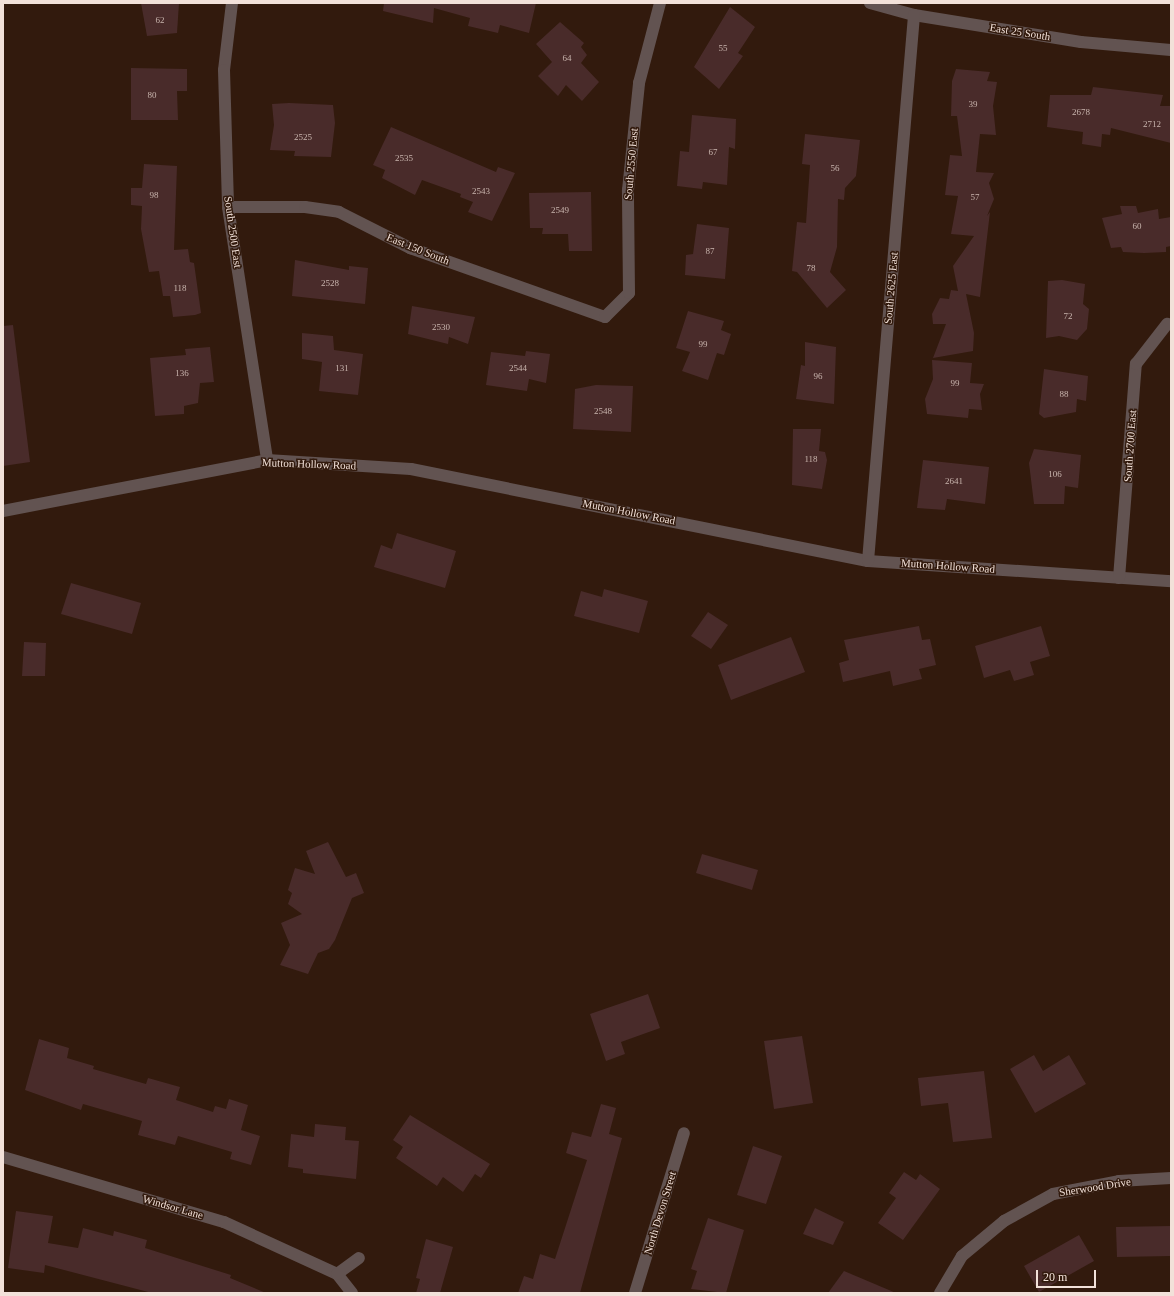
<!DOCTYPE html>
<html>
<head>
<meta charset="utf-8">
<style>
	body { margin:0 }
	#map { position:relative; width:1174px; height:1296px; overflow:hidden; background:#321a0d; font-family:Georgia,serif }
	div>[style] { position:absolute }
	.building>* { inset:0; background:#492b2a }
	.minor>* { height:12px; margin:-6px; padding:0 6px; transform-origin:6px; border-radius:6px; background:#625351 }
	span { translate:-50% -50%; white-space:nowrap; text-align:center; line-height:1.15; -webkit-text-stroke:3px #321a0d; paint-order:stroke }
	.number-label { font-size:9px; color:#c8b4ad }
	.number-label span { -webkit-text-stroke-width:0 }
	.street-label { font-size:11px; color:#f2e1d9 }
	.frame { position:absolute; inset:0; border:4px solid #f2e1d9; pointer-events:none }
	.scale { position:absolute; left:1036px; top:1270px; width:60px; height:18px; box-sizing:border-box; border:2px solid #f2e1d9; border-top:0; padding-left:5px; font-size:12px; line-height:14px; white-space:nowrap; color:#f2e1d9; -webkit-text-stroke:3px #321a0d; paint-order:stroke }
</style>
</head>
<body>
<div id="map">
	<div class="building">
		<i style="clip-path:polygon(141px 3px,179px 3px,177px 33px,147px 36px)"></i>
		<i style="clip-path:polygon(384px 3px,536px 3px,529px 33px,500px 25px,498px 33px,468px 26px,470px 18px,434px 8px,433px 23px,383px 11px)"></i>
		<i style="clip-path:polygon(730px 7px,755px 27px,738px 53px,743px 56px,719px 89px,694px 67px)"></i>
		<i style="clip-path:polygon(560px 22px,584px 43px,581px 47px,587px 55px,581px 63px,599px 82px,582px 101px,566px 85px,558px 96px,538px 76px,552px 62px,536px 44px)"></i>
		<i style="clip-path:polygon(131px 68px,187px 69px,187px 91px,177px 91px,178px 120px,131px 120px)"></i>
		<i style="clip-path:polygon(956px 69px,990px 72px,987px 81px,997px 82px,993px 106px,996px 135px,980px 134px,976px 172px,994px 173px,989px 183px,994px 199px,987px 216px,990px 212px,980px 297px,966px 294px,974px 333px,973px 351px,933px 358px,946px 324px,933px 324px,932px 314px,940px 298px,949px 299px,951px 290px,958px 291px,953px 266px,974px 236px,951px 234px,958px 196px,945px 195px,950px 155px,962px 156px,957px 116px,951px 116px,952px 81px)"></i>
		<i style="clip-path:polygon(1093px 87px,1163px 95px,1160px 106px,1171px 106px,1171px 143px,1111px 128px,1110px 135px,1102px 134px,1101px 147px,1082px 144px,1083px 132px,1047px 127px,1050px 95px,1091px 95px)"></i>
		<i style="clip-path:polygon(289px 103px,333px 105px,335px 123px,331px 157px,294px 156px,295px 151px,270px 150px,274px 125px,272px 104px)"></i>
		<i style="clip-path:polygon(692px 115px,736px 119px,735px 149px,729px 147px,727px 185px,703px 182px,702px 189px,677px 186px,680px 151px,689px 152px)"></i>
		<i style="clip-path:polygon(391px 127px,496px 172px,498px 167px,515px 173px,492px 221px,468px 212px,473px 202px,460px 197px,461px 194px,422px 180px,415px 195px,382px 178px,385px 170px,373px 165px)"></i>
		<i style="clip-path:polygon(805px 134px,860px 140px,856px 176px,845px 188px,844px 200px,838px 199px,837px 247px,830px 272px,846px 290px,827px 308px,797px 272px,792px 271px,797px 222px,806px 223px,810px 165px,802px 164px)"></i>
		<i style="clip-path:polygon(144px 164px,177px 166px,174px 250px,188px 249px,190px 262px,194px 263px,201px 313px,195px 315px,173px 317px,170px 296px,163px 296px,159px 271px,149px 272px,141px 229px,142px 206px,131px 205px,131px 188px,142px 188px)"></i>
		<i style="clip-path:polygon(591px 192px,592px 251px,569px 251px,568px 234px,542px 234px,543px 228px,530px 228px,529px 193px)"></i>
		<i style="clip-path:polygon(1120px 206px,1136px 206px,1138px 213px,1158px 209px,1159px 219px,1171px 217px,1171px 246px,1166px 247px,1166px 252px,1144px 253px,1123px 252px,1121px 247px,1111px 248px,1102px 218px,1122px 214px)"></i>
		<i style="clip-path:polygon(697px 224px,729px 228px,725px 279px,685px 275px,686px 255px,693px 254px)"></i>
		<i style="clip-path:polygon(295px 260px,349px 270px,349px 266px,368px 268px,365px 304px,292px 296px)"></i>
		<i style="clip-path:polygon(1062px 280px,1085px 284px,1083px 304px,1089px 309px,1087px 329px,1077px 340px,1059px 336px,1046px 338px,1048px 281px)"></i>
		<i style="clip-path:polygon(412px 306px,475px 317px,468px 344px,449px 337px,448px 344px,408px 334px)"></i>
		<i style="clip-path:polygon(688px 311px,724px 321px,721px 330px,731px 334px,724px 355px,717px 353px,708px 380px,682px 371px,690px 352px,676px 348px)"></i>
		<i style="clip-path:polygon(13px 325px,30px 462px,3px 466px,3px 326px)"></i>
		<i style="clip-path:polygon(302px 333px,333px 336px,334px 350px,363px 354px,358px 395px,319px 391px,322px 362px,302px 359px)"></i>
		<i style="clip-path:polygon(805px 342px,836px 347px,834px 404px,796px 399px,801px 365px,805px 366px)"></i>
		<i style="clip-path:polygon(210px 347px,214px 382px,200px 383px,198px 403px,184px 406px,184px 414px,155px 416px,150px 358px,186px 355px,185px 349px)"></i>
		<i style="clip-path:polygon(526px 351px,550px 354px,546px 383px,529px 379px,527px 391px,486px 385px,491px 352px,525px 356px)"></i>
		<i style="clip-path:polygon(932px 360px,972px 363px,970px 383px,984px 384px,980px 394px,982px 410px,969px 409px,968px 418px,927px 414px,925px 399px,933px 379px)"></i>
		<i style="clip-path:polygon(1044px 369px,1088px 376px,1086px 401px,1077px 399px,1076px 412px,1044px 418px,1039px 414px)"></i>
		<i style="clip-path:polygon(596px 385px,633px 386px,631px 432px,573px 429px,575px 389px)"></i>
		<i style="clip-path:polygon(793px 429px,821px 429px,819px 451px,825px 452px,827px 460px,822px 489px,792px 485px)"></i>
		<i style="clip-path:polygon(1034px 449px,1081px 455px,1078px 488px,1065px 486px,1064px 504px,1034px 504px,1029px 463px)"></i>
		<i style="clip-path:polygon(923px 460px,989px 467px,985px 504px,947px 499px,945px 510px,917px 508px)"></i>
		<i style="clip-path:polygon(397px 533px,456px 551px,445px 588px,374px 567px,381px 545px,392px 549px)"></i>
		<i style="clip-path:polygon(71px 583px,141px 603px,132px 634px,61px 614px)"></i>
		<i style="clip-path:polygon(604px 589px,648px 601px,639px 633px,574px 616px,581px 591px,602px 597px)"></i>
		<i style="clip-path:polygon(708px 612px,728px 625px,711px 649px,691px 636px)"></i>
		<i style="clip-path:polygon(919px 626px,922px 640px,930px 639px,936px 665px,919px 669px,922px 679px,893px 686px,890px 671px,843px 682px,839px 663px,849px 660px,844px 640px)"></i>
		<i style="clip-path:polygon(1041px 626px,1050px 656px,1030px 662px,1034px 675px,1014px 681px,1010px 670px,984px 678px,975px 646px)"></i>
		<i style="clip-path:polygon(791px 637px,805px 672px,731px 700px,718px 665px)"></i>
		<i style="clip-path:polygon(24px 642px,46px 643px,45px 676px,22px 676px)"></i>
		<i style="clip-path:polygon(328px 842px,346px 877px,356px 873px,364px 893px,352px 898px,335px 940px,329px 949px,318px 953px,308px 974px,280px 965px,290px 945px,281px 923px,302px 914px,288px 904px,292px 893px,288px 890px,295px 868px,315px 874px,306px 851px)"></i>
		<i style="clip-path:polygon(702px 854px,758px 870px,752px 890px,696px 873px)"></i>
		<i style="clip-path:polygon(648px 994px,660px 1028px,621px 1042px,625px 1054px,606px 1061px,590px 1014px)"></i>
		<i style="clip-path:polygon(802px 1036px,813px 1103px,774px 1109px,764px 1041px)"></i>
		<i style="clip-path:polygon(39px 1039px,69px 1048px,67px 1058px,94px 1066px,93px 1069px,146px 1084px,148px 1078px,180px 1087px,176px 1100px,213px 1112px,215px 1106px,226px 1109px,229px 1099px,248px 1105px,241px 1130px,260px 1136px,251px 1165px,230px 1159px,232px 1152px,178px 1136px,175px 1145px,138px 1135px,142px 1121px,83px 1104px,81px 1110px,25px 1090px)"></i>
		<i style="clip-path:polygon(1034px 1055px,1043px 1071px,1069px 1055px,1086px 1084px,1035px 1113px,1010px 1069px)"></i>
		<i style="clip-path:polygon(984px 1071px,992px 1138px,953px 1142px,948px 1103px,921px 1106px,918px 1078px)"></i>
		<i style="clip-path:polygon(601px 1104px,616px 1108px,609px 1134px,622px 1138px,580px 1293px,518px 1293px,524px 1276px,533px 1279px,540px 1254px,555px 1259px,587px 1160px,566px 1153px,572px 1132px,591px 1137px)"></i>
		<i style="clip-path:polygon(410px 1115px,490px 1164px,481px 1178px,475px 1174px,463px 1192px,443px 1177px,437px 1186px,396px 1158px,403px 1147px,393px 1140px)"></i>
		<i style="clip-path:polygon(315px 1124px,346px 1127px,345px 1140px,359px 1141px,356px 1179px,303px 1173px,303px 1169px,288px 1167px,291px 1134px,314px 1137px)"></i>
		<i style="clip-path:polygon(753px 1146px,782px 1156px,766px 1204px,737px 1195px)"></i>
		<i style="clip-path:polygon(904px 1172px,916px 1180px,920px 1174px,940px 1189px,903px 1240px,878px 1223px,896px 1198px,889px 1193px)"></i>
		<i style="clip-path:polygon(815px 1208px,844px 1222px,833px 1245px,803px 1234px)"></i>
		<i style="clip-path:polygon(16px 1211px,53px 1216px,48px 1243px,78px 1248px,83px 1228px,113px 1236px,114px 1231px,147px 1240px,145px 1248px,231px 1275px,230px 1278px,266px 1293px,152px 1293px,45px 1265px,44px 1273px,8px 1268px)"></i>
		<i style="clip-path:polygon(708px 1218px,744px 1230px,726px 1293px,691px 1289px,697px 1271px,691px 1269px)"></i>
		<i style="clip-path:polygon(1171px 1226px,1171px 1256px,1117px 1257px,1116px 1227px)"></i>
		<i style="clip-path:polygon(1079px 1235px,1094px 1261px,1039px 1292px,1024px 1266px)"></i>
		<i style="clip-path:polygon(426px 1239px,453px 1247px,440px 1293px,416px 1293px,420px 1279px,416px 1278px)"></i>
		<i style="clip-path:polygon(844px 1271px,896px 1293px,828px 1293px)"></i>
	</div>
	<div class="minor">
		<i style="left:232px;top:3px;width:67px;rotate:96.8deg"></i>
		<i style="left:224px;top:70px;width:137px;rotate:88.3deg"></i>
		<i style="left:228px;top:207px;width:256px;rotate:81.2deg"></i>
		<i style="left:870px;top:3px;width:46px;rotate:15.3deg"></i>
		<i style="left:914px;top:15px;width:169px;rotate:9.2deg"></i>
		<i style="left:1081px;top:42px;width:90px;rotate:5.1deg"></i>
		<i style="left:228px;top:207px;width:77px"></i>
		<i style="left:305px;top:207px;width:34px;rotate:8deg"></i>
		<i style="left:339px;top:212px;width:80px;rotate:26.9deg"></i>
		<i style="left:410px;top:248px;width:207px;rotate:19.5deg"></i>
		<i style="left:605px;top:317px;width:34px;rotate:-45deg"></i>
		<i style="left:629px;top:293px;width:103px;rotate:-90.6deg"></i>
		<i style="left:628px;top:190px;width:108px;rotate:-84.1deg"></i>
		<i style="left:639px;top:83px;width:83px;rotate:-75.3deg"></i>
		<i style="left:3px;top:511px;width:269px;rotate:-10.9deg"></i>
		<i style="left:267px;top:460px;width:144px;rotate:3.6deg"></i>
		<i style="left:411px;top:469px;width:466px;rotate:11.4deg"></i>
		<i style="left:868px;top:561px;width:304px;rotate:3.8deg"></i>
		<i style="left:868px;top:561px;width:548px;rotate:-85.18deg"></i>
		<i style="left:1119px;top:578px;width:215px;rotate:-85.5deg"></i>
		<i style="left:1136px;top:364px;width:51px;rotate:-52.2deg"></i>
		<i style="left:3px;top:1157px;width:230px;rotate:16.4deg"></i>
		<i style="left:224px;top:1222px;width:124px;rotate:24.7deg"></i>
		<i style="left:352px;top:1293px;width:24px;rotate:-128deg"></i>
		<i style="left:337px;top:1274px;width:27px;rotate:-36deg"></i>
		<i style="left:635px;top:1293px;width:167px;rotate:-73deg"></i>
		<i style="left:940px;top:1293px;width:43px;rotate:-59.3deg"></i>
		<i style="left:962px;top:1256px;width:55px;rotate:-39.8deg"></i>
		<i style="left:1004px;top:1221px;width:56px;rotate:-28.9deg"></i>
		<i style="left:1053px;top:1194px;width:67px;rotate:-11.1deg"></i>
		<i style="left:1119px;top:1181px;width:52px;rotate:-3.3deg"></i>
	</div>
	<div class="number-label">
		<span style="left:160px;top:20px">62</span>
		<span style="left:723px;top:48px">55</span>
		<span style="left:567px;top:58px">64</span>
		<span style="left:152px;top:95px">80</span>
		<span style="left:973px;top:104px">39</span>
		<span style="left:1081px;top:112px">2678</span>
		<span style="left:1152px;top:124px">2712</span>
		<span style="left:303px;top:137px">2525</span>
		<span style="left:713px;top:152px">67</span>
		<span style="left:404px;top:158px">2535</span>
		<span style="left:835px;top:168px">56</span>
		<span style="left:481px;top:191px">2543</span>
		<span style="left:154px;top:195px">98</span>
		<span style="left:975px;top:197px">57</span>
		<span style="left:560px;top:210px">2549</span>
		<span style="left:1137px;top:226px">60</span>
		<span style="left:710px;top:251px">87</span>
		<span style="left:811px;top:268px">78</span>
		<span style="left:330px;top:283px">2528</span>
		<span style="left:180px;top:288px">118</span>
		<span style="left:1068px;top:316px">72</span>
		<span style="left:441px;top:327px">2530</span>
		<span style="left:703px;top:344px">99</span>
		<span style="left:342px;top:368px">131</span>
		<span style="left:518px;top:368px">2544</span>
		<span style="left:182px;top:373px">136</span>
		<span style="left:818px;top:376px">96</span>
		<span style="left:955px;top:383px">99</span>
		<span style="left:1064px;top:394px">88</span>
		<span style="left:603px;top:411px">2548</span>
		<span style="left:811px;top:459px">118</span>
		<span style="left:1055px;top:474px">106</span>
		<span style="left:954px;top:481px">2641</span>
	</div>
	<div class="street-label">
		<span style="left:1020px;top:32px;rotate:9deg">East 25 South</span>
		<span style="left:631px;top:164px;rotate:-85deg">South 2550 East</span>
		<span style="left:233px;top:232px;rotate:82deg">South 2500 East</span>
		<span style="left:418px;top:249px;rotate:22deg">East 150 South</span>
		<span style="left:891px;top:288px;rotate:-85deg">South 2625 East</span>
		<span style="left:1130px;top:446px;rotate:-86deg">South 2700 East</span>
		<span style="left:309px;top:464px;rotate:2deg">Mutton Hollow Road</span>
		<span style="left:629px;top:512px;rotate:11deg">Mutton Hollow Road</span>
		<span style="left:948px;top:566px;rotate:4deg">Mutton Hollow Road</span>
		<span style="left:1095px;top:1187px;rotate:-9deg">Sherwood Drive</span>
		<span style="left:173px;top:1207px;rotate:16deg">Windsor Lane</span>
		<span style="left:660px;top:1213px;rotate:-73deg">North Devon Street</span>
	</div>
	<div class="frame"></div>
	<div class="scale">20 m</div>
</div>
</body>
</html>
